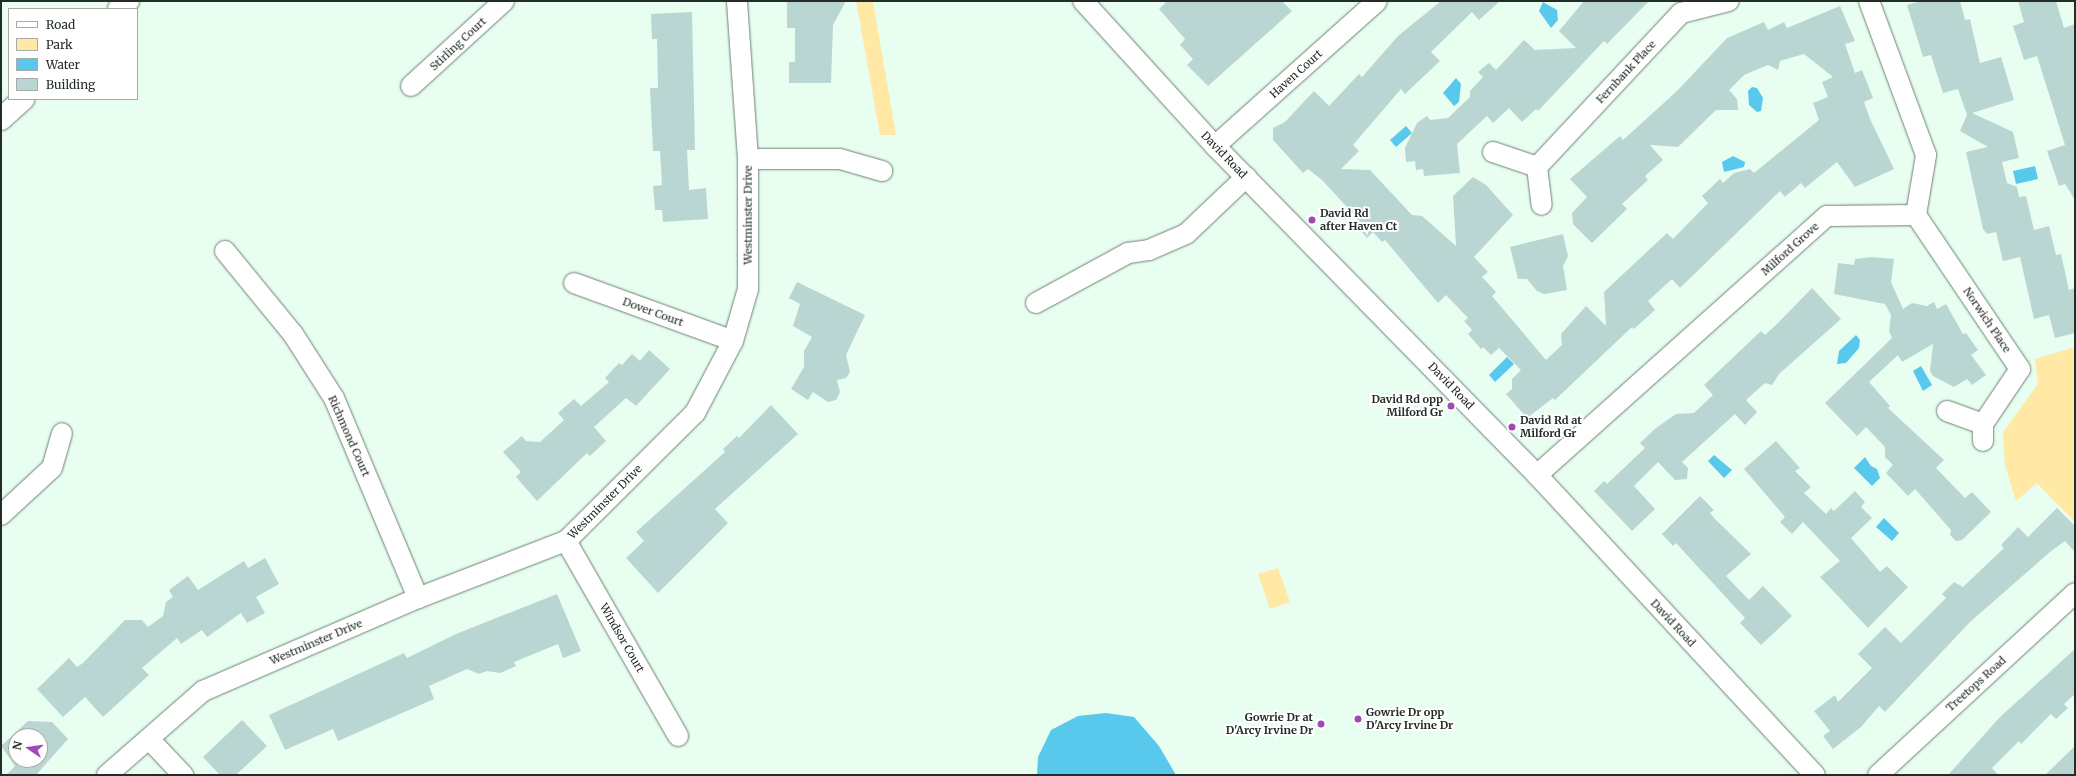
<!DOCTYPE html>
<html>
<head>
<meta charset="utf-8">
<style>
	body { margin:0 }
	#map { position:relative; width:2076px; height:776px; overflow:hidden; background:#e8fef0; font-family:Merriweather,serif }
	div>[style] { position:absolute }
	.green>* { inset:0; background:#ffe9a5 }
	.water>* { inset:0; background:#58c8ec }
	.building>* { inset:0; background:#bad6d3 }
	.roads { filter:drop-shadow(0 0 1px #6d8074) drop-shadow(0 0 1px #6d8074) }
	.minor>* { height:20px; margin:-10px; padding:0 10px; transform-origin:10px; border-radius:10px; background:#fff }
	.tertiary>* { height:22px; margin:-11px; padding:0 11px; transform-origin:11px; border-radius:11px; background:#fff }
	.dots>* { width:11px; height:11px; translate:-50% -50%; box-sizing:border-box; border:2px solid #fff; border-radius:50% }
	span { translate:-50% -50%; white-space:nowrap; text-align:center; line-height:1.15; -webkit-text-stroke:4px #fff; paint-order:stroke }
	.street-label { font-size:11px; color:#232c26 }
	.poi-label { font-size:11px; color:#232c26; font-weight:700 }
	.left { translate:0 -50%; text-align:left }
	.right { translate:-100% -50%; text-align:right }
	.frame { position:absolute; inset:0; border:2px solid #232c26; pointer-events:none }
	.legend { position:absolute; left:8px; top:8px; width:130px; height:92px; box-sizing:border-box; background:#fff; border:1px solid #a7aba8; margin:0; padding:5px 7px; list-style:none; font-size:12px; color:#232c26 }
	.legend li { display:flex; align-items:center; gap:8px; height:20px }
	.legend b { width:20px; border:1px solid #a7aba8 }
	.north { position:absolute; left:8px; top:728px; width:40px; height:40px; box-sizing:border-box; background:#fff; border:1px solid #a7aba8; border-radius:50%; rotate:283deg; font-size:11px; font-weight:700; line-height:16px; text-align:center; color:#232c26 }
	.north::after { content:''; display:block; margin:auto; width:14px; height:18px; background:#a148b4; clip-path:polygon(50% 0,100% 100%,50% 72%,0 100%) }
</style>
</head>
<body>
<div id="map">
	<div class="green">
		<i style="clip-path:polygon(856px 1px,873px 1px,896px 135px,880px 135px)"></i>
		<i style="clip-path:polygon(2075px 347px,2075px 522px,2037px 483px,2016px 501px,2005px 465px,2003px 432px,2038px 384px,2035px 359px)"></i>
		<i style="clip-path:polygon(1278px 568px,1290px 602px,1270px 609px,1258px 574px)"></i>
	</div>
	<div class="water">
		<i style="clip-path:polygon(1543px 2px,1557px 10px,1558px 20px,1551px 28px,1539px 11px)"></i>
		<i style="clip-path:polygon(1456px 78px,1461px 84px,1459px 102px,1454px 106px,1443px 93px)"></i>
		<i style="clip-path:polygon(1752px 87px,1757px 88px,1763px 98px,1761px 111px,1757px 112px,1749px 105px,1748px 91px)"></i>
		<i style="clip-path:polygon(1406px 126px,1412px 133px,1396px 147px,1390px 140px)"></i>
		<i style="clip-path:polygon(1733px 156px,1745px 162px,1744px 167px,1724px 172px,1722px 162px)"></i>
		<i style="clip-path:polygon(2035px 166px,2038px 179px,2016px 184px,2013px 171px)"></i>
		<i style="clip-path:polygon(1856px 335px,1860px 340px,1859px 348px,1846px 363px,1837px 364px,1839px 351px)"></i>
		<i style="clip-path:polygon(1507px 357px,1514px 364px,1495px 382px,1489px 375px)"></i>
		<i style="clip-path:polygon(1921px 366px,1932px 385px,1923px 391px,1913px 371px)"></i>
		<i style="clip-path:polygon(1714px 455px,1732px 470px,1724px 478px,1708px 461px)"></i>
		<i style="clip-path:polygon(1865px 457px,1871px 466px,1877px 469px,1880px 478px,1872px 486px,1854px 468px)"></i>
		<i style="clip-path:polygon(1884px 518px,1899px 533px,1892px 541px,1876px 527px)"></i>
		<i style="clip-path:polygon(1106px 713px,1134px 717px,1159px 746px,1176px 775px,1037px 775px,1038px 757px,1051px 730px,1078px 716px)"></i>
	</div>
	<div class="building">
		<i style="clip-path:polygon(787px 1px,846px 1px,833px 25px,831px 83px,789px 83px,789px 62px,795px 62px,795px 28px,787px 28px)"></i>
		<i style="clip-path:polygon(1167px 1px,1282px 1px,1292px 11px,1208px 86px,1187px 65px,1193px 59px,1180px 45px,1185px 39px,1159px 9px)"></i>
		<i style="clip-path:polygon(1441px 1px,1500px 1px,1479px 20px,1472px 12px,1431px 52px,1440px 61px,1405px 94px,1401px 89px,1353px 145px,1359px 151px,1341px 169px,1370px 170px,1412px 215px,1422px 216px,1456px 246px,1453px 196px,1473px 177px,1486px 185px,1513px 215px,1474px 257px,1488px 272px,1482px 277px,1496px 292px,1492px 296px,1546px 360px,1562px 345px,1561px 334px,1586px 306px,1606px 326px,1604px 292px,1667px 233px,1673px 239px,1708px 203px,1702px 196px,1720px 179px,1723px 183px,1734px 173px,1750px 169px,1754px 173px,1819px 120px,1813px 103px,1828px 97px,1822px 82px,1833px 77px,1804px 54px,1780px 61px,1778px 70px,1768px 65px,1744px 75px,1729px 90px,1737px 99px,1738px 110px,1716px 110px,1678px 147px,1650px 145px,1663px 160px,1645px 176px,1648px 180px,1622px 204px,1627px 209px,1592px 243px,1573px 224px,1572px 213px,1587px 197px,1570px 179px,1620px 136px,1623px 140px,1677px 91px,1727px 38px,1764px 22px,1768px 30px,1784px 22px,1787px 28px,1840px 6px,1855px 41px,1845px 44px,1855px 73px,1862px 70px,1873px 98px,1864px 102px,1870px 119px,1894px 169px,1855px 187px,1837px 162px,1805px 188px,1801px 183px,1785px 197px,1780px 191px,1680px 288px,1672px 279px,1648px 301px,1655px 310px,1634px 329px,1632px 327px,1555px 400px,1553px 398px,1527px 418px,1506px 394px,1512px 389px,1512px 379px,1521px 370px,1499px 348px,1491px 355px,1483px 347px,1481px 349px,1468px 334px,1472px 330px,1464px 321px,1468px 318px,1446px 295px,1438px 303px,1385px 240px,1382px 242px,1373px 232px,1367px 238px,1354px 223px,1358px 219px,1322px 180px,1308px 169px,1303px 173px,1273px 140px,1273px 128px,1285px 122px,1314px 91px,1329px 106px,1359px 74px,1362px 77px,1398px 36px)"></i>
		<i style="clip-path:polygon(1584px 1px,1649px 1px,1607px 44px,1604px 41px,1538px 111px,1536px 109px,1522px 122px,1509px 108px,1493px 123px,1487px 116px,1457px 144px,1460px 173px,1424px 176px,1423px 169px,1416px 170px,1415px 161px,1406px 162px,1405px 148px,1417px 123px,1427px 116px,1430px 120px,1448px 118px,1470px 97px,1470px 91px,1483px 77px,1478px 72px,1489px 63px,1496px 70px,1524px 40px,1535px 50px,1576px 48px,1559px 31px)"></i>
		<i style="clip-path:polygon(1921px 1px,1960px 1px,1965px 20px,1970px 19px,1980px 63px,2001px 57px,2014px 100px,1972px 113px,2013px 132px,2019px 158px,2002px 162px,2007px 183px,2017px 187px,2019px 197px,2026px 196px,2034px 230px,2049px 226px,2056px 255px,2061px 254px,2069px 290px,2075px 288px,2075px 333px,2055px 338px,2049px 315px,2034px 319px,2020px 257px,2003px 261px,1996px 232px,1987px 234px,1983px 229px,1966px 152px,1988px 147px,1960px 131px,1967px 115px,1958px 89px,1943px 93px,1931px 55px,1923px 57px,1907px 5px)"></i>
		<i style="clip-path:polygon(2018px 1px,2056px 1px,2064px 28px,2075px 24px,2075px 200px,2065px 184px,2059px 186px,2047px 151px,2065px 145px,2037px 56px,2024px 60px,2013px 26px,2024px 22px)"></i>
		<i style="clip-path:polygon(692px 12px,695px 150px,687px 150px,689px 190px,706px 188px,708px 219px,663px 222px,662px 210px,655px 210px,653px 186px,662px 185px,660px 151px,653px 151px,650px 88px,658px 88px,657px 39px,652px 39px,651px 14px)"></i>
		<i style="clip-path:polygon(1563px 234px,1568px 256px,1563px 266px,1567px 290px,1544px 294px,1537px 291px,1527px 279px,1518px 279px,1510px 247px)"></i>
		<i style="clip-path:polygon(1871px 257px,1894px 259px,1891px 282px,1903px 309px,1912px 303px,1927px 306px,1934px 302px,1937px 309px,1946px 304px,1963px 334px,1966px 333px,1978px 350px,1971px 355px,1986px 375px,1972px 385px,1967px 379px,1954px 387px,1933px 376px,1930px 371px,1933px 344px,1902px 362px,1898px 355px,1869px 382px,1890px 406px,1888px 408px,1944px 460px,1936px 468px,1965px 498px,1972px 492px,1991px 512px,1962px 540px,1956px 541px,1950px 535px,1951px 530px,1915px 489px,1908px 496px,1886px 473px,1893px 465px,1885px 457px,1885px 447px,1866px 427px,1857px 436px,1825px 403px,1892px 338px,1889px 331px,1891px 315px,1885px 304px,1834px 294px,1838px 263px,1854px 265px,1855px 259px)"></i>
		<i style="clip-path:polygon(797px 282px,865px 315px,846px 355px,850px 372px,846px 378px,837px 380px,840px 392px,836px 400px,828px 402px,813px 392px,808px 400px,791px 389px,804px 367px,804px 351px,812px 337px,793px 326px,800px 304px,789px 298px)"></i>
		<i style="clip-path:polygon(1812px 288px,1841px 319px,1779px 374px,1772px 385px,1765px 383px,1746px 400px,1757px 412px,1745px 425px,1735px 414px,1682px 462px,1688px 468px,1687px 479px,1675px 480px,1658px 462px,1634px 486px,1655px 509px,1632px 531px,1594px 491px,1604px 481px,1607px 484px,1645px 448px,1640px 443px,1656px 428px,1676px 414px,1694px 413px,1713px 395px,1704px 385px,1761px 331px,1765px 335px,1777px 324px)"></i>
		<i style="clip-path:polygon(649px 350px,670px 369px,636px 406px,626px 398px,594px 427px,606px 441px,590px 456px,587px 453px,537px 501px,516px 477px,521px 472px,503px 452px,522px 436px,526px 441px,540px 442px,564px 420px,558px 413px,574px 399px,581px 406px,609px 382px,605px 378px,619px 363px,622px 365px,632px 354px,640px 361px)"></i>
		<i style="clip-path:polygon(771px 405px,798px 434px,715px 509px,728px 523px,658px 593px,626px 558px,644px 541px,636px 532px,725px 452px,723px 449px,737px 436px,739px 438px)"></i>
		<i style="clip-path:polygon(1776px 441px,1800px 468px,1795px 471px,1811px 487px,1804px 493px,1826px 514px,1831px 508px,1834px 511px,1855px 491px,1865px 502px,1861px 507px,1872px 518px,1851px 538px,1880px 572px,1887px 566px,1908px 587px,1868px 628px,1820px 577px,1840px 561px,1803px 522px,1792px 534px,1780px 522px,1785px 517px,1744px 469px)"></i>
		<i style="clip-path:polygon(1700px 496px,1714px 510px,1710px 513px,1715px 519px,1751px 554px,1726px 576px,1749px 600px,1763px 586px,1792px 616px,1761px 645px,1740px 623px,1745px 618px,1676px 543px,1673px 546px,1662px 534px)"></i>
		<i style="clip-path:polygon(2057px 508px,2075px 526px,2075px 552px,2065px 541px,2050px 552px,1970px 622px,1885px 712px,1879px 706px,1861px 727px,1833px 749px,1823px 736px,1830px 731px,1814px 711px,1835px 695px,1838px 702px,1872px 668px,1858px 654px,1885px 627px,1901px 643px,1946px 598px,1942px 594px,1954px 582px,1963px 587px,2004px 548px,2001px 545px,2018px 527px,2028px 537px)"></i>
		<i style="clip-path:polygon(265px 558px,279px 584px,256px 597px,265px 613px,247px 623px,241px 613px,207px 637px,202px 630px,181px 644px,177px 638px,142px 668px,149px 675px,103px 717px,85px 697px,63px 717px,37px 689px,69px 658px,77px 667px,83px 663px,125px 620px,142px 620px,148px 627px,163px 616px,166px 602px,173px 597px,169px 590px,188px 576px,198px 590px,244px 561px,248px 568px)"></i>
		<i style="clip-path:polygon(557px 594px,581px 651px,563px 658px,558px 644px,514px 662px,516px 666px,500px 673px,487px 671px,479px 674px,467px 669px,429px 686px,434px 699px,338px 741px,333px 729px,285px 750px,269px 715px,404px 653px,407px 658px,456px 634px)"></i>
		<i style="clip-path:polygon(2075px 649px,2075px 694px,2064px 704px,2068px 708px,2056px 719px,2051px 714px,2021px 744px,2019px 741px,1992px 768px,1998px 775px,1948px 775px,2000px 717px)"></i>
		<i style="clip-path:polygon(242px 720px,267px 746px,236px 775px,220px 775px,203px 757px)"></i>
		<i style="clip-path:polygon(evenodd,28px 721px,52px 722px,68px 739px,36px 775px,6px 775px,15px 766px,1px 746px,28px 721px,16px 736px,40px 736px,40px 760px,16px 760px,16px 736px)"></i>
		<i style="clip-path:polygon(2075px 746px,2075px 775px,2045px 775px)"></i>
	</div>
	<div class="roads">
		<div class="minor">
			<i style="left:1083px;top:1px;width:196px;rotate:47.7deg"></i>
			<i style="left:1215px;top:146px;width:460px;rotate:45.6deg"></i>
			<i style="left:1537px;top:475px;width:409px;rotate:47.2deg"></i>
			<i style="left:411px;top:86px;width:126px;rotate:-42.4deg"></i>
			<i style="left:1215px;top:146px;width:217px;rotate:-41.8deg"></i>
			<i style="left:1493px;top:152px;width:46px;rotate:18.8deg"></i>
			<i style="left:1537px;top:167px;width:38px;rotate:83deg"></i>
			<i style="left:748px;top:159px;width:92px"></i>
			<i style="left:840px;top:159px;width:44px;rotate:15.9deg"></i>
			<i style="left:1537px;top:167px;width:211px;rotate:-46.9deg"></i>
			<i style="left:1681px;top:13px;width:49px;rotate:-14deg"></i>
			<i style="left:1916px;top:215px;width:186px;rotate:56deg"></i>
			<i style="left:2020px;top:369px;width:66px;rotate:123.9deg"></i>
			<i style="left:225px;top:251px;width:107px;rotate:50.7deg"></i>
			<i style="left:293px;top:334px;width:76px;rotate:57.4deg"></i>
			<i style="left:334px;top:398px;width:217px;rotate:67.2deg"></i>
			<i style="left:574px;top:283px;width:169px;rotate:20deg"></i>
			<i style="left:1036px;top:303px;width:105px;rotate:-28.5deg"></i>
			<i style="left:1128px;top:253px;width:21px;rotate:-8deg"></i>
			<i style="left:1149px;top:250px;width:40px;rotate:-23.4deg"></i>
			<i style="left:1186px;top:234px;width:83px;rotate:-43.5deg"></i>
			<i style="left:1947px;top:411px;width:38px;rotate:20deg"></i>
			<i style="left:1983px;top:424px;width:17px;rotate:90deg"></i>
			<i style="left:1537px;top:475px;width:389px;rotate:-41.8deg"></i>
			<i style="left:1827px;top:216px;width:89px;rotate:-0.6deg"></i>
			<i style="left:1916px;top:215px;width:61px;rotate:-80.5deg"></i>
			<i style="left:1926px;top:155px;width:164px;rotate:-110.3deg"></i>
			<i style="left:1px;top:515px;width:69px;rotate:-42.7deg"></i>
			<i style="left:52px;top:468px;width:36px;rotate:-74deg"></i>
			<i style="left:566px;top:541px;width:225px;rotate:60.1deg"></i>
			<i style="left:149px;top:739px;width:50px;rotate:46.6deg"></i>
			<i style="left:107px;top:775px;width:128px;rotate:-41.2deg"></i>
			<i style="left:203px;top:691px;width:234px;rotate:-23.4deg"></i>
			<i style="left:418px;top:598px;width:159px;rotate:-21.1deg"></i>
			<i style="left:566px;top:541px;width:182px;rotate:-44.8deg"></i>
			<i style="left:695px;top:413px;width:81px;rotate:-62.2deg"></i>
			<i style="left:733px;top:341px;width:54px;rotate:-73.9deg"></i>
			<i style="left:748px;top:289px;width:130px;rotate:-90deg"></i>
			<i style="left:748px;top:159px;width:158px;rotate:-94deg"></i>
			<i style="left:1878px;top:775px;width:268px;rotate:-42.7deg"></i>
		</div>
		<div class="tertiary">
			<i style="left:119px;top:9px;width:12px;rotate:-42deg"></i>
			<i style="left:1px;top:119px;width:30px;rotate:-42deg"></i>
		</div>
	</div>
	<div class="dots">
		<i style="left:1312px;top:220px;background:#a148b4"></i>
		<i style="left:1451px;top:406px;background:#a148b4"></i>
		<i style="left:1512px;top:427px;background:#a148b4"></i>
		<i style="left:1358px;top:719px;background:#a148b4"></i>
		<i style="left:1321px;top:724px;background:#a148b4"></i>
	</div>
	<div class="street-label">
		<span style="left:458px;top:44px;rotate:-43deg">Stirling Court</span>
		<span style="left:1626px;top:72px;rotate:-47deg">Fernbank Place</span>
		<span style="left:1296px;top:74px;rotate:-42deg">Haven Court</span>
		<span style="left:1224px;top:155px;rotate:46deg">David Road</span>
		<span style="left:748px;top:215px;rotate:-90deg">Westminster Drive</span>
		<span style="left:1790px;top:249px;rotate:-42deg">Milford Grove</span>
		<span style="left:653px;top:312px;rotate:20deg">Dover Court</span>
		<span style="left:1987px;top:320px;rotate:56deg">Norwich Place</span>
		<span style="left:1451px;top:386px;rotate:46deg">David Road</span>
		<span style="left:349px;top:436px;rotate:66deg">Richmond Court</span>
		<span style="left:605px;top:502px;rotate:-45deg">Westminster Drive</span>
		<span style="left:1673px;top:623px;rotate:47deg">David Road</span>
		<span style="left:622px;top:638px;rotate:60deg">Windsor Court</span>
		<span style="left:316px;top:642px;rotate:-23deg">Westminster Drive</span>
		<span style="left:1976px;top:684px;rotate:-42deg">Treetops Road</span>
	</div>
	<div class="poi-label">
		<span class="left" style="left:1320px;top:220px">David Rd<br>after Haven Ct</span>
		<span class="right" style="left:1443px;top:406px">David Rd opp<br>Milford Gr</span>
		<span class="left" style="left:1520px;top:427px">David Rd at<br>Milford Gr</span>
		<span class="left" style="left:1366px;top:719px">Gowrie Dr opp<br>D'Arcy Irvine Dr</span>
		<span class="right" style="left:1313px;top:724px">Gowrie Dr at<br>D'Arcy Irvine Dr</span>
	</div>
	<div class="frame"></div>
	<ul class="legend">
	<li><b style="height:5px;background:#fff"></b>Road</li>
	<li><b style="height:11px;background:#ffe9a5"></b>Park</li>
	<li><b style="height:11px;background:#58c8ec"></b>Water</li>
	<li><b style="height:11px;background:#bad6d3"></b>Building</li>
	</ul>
	<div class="north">N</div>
</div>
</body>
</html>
